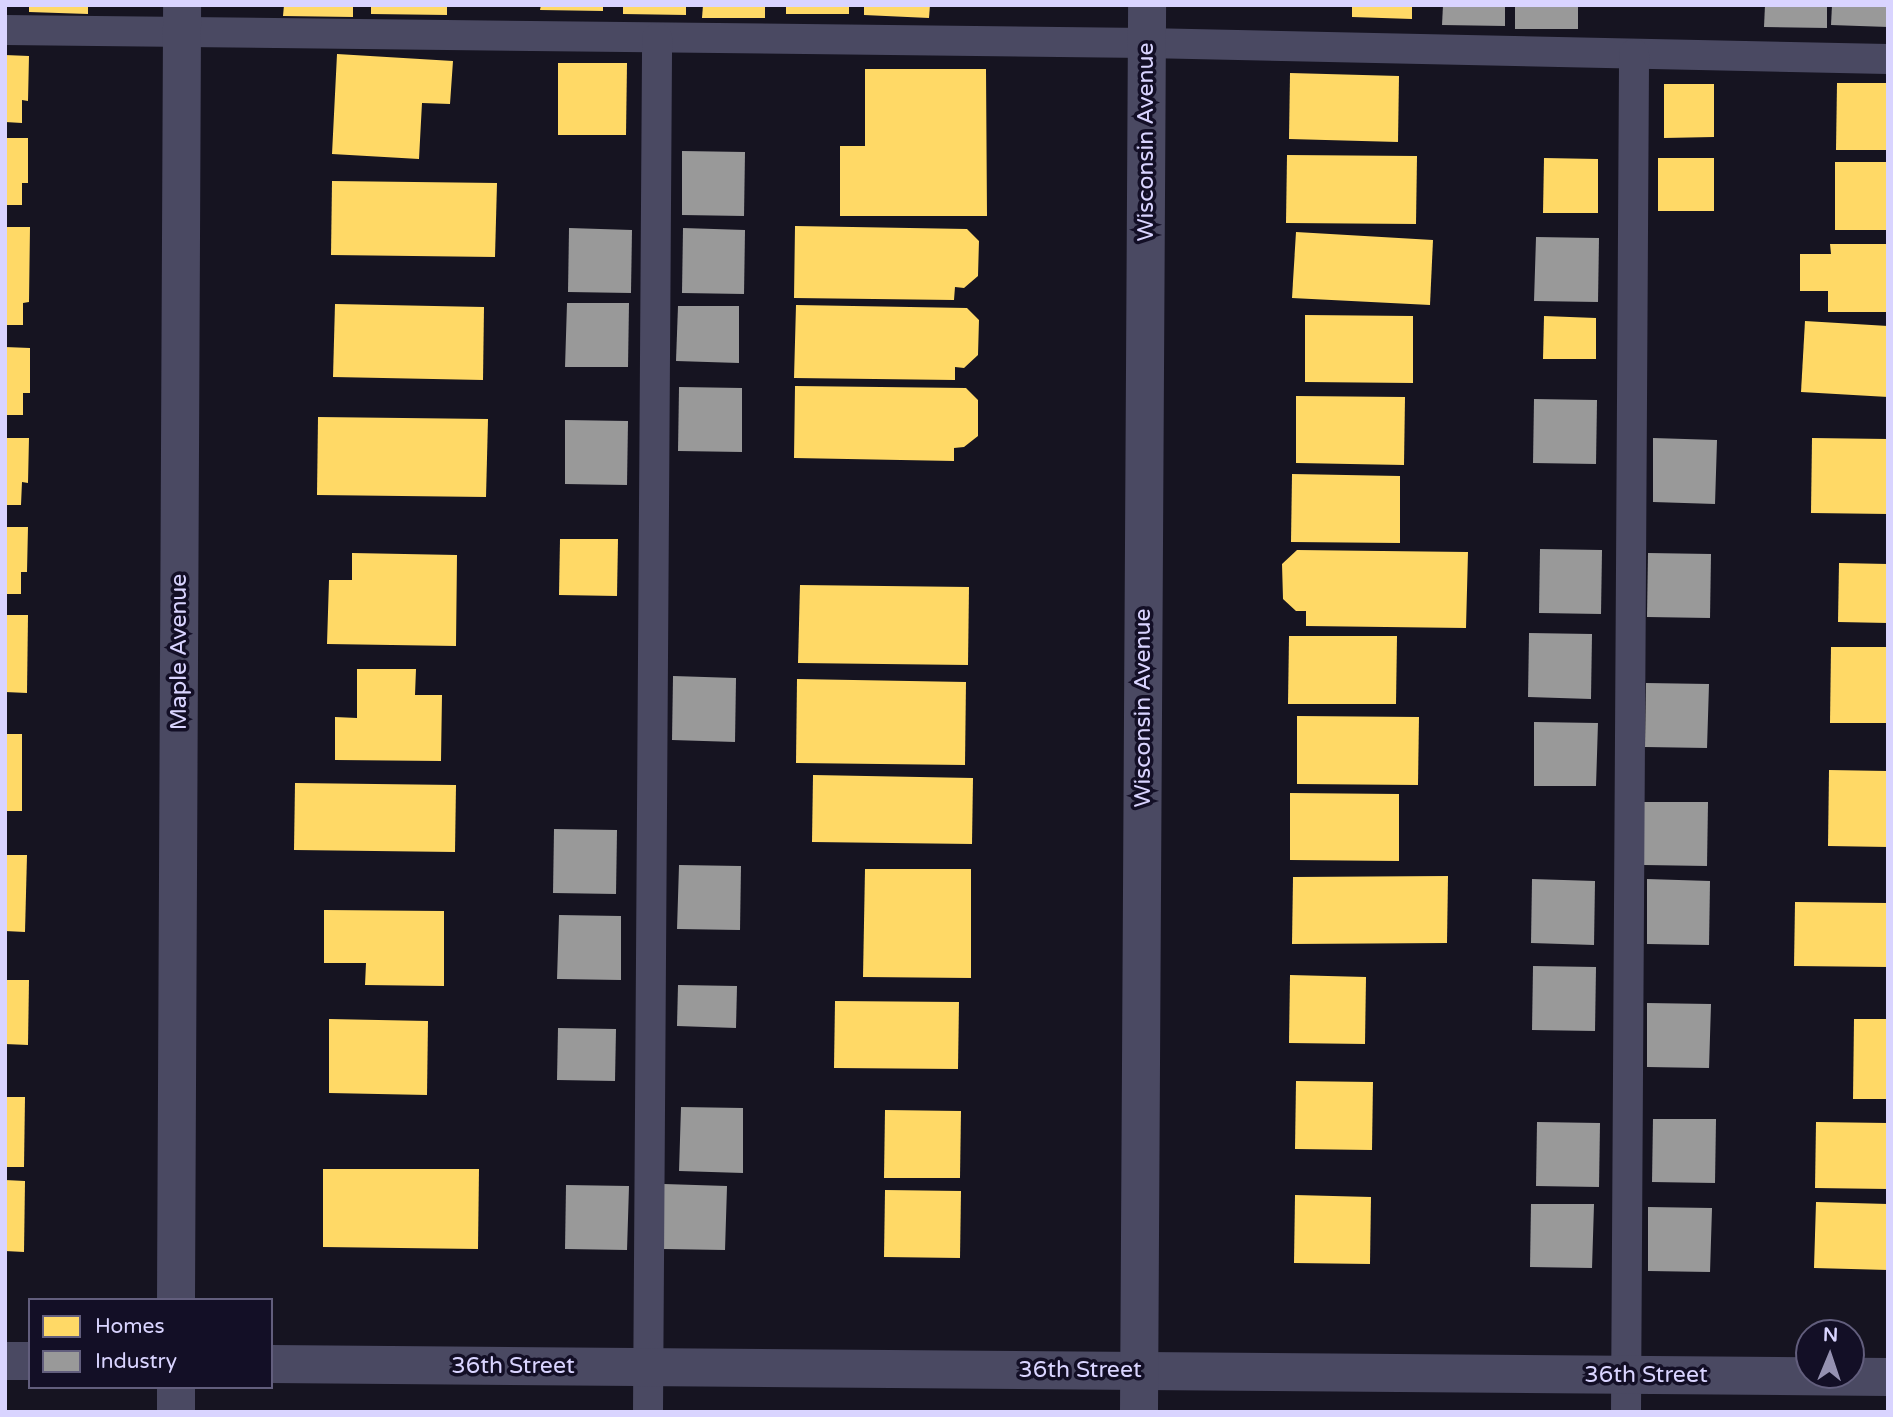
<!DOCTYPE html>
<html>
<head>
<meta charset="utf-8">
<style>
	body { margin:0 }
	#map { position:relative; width:1893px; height:1417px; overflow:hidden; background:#161421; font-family:"Varela Round",sans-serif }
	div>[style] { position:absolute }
	.homes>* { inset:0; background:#ffd966 }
	.industry>* { inset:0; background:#999 }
	.service>* { height:30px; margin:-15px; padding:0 15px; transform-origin:15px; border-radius:15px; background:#4a4962 }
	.minor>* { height:38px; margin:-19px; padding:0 19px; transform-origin:19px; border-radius:19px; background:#4a4962 }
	span { translate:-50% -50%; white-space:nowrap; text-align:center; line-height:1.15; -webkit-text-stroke:7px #130f26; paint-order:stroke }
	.street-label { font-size:23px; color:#d9d4ff }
	.frame { position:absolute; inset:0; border:7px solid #d9d4ff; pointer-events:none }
	.legend { position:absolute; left:28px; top:1298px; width:245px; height:91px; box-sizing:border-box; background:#130f26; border:2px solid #625e7d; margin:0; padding:9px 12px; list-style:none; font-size:21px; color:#d9d4ff }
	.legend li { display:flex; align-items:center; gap:14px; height:35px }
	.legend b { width:35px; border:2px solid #625e7d }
	.north { position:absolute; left:1795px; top:1319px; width:70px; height:70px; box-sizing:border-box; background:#130f26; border:2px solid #625e7d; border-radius:50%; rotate:2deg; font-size:19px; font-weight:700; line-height:28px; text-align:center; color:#d9d4ff }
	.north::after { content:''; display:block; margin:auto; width:24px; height:32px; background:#9591b1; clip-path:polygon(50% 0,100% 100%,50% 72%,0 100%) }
</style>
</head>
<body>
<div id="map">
	<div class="homes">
		<i style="clip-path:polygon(29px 5px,88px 5px,88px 14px,29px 12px)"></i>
		<i style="clip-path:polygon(284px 5px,353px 5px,353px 17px,283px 16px)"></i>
		<i style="clip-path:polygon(371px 5px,447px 5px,447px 15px,371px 14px)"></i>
		<i style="clip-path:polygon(541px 5px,603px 5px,603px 11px,540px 10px)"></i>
		<i style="clip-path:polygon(623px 5px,686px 5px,686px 15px,623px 14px)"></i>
		<i style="clip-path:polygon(703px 5px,765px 5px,765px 18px,702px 18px)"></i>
		<i style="clip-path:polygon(786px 5px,849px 5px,849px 14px,786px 14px)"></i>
		<i style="clip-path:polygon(864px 5px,930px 5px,929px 18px,864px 15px)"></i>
		<i style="clip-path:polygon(1352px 5px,1412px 5px,1412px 19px,1352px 17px)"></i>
		<i style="clip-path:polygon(337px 54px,453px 61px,450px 104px,422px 103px,419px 159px,332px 154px)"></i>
		<i style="clip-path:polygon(5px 55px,29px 56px,28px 101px,22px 100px,22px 123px,5px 122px)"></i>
		<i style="clip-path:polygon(558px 63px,627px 63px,626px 135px,558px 135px)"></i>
		<i style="clip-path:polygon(865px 69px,986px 69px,987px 216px,840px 216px,840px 146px,865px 146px)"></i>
		<i style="clip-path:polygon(1290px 73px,1399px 76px,1398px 142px,1289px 139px)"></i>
		<i style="clip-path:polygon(1837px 83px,1888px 83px,1888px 150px,1836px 150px)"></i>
		<i style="clip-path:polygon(1664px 84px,1714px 84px,1714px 137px,1664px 138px)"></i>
		<i style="clip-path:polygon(5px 138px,28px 138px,28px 183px,22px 183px,22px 205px,5px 205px)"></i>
		<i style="clip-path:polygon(1287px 155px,1417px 156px,1416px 224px,1286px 223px)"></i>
		<i style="clip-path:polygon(1544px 158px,1598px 159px,1598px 213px,1543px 213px)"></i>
		<i style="clip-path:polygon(1658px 158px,1714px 158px,1714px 211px,1658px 211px)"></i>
		<i style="clip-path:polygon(1835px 162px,1888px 162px,1888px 230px,1835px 230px)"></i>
		<i style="clip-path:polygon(332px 181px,497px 183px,495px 257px,331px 255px)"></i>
		<i style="clip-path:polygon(795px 226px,967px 229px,979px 241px,978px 276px,964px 288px,955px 287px,954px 300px,794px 298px)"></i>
		<i style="clip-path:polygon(5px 227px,30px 227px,29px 302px,23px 303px,23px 325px,5px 325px)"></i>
		<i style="clip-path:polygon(1296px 232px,1433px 240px,1430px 305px,1292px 298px)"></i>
		<i style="clip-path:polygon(1830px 244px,1888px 244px,1888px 312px,1828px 312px,1828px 291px,1800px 291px,1800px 254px,1831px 254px)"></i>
		<i style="clip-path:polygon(335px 304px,484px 307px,483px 380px,333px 377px)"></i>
		<i style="clip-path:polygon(796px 305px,967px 308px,979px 320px,978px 355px,964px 368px,955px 367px,955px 380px,794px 378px)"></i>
		<i style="clip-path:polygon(1305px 315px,1413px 316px,1413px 383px,1305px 382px)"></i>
		<i style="clip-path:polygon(1544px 316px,1596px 318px,1596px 359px,1543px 359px)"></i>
		<i style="clip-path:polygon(1805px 321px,1888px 326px,1888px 397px,1801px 392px)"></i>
		<i style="clip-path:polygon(5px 347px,30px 348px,30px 393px,23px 393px,23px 415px,5px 415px)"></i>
		<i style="clip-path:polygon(795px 386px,966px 388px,978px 400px,978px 436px,964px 447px,954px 448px,954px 461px,794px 458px)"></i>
		<i style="clip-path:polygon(1296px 396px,1405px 397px,1404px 465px,1296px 463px)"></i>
		<i style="clip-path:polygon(318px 417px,488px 419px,486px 497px,317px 495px)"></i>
		<i style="clip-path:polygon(5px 438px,29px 438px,28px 483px,22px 482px,21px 505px,5px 505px)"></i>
		<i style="clip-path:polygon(1812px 438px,1888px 439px,1888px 514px,1811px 513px)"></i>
		<i style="clip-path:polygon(1292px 474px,1400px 476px,1400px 543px,1291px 542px)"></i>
		<i style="clip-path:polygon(5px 527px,28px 527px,27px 572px,21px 572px,21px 594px,5px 594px)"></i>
		<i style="clip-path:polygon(560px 539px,618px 539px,617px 596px,559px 595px)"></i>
		<i style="clip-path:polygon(1297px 550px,1468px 552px,1466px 628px,1306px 626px,1306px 611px,1296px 611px,1283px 599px,1282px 564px)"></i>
		<i style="clip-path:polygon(352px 553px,457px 555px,456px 646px,327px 644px,329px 580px,352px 580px)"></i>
		<i style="clip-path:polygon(1839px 563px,1888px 564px,1888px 623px,1838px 622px)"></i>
		<i style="clip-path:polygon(800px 585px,969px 587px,968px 665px,798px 663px)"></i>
		<i style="clip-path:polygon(5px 615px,28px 615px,27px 693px,5px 692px)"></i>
		<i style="clip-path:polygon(1289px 636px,1397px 636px,1396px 704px,1288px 704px)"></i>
		<i style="clip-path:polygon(1831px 647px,1888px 647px,1888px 723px,1830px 723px)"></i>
		<i style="clip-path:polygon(357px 669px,416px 669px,415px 695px,442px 695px,441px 761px,335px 760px,335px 717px,357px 718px)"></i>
		<i style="clip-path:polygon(797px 679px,966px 682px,965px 765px,796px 763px)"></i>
		<i style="clip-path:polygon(1297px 716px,1419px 717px,1418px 785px,1297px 784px)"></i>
		<i style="clip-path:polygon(5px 734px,22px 734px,22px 811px,5px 811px)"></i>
		<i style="clip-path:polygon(1829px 770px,1888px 771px,1888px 847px,1828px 846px)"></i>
		<i style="clip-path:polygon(813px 775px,973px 778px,972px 844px,812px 842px)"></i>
		<i style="clip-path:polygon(295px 783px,456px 785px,455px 852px,294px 850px)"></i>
		<i style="clip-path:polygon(1290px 793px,1399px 794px,1399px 861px,1290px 860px)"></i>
		<i style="clip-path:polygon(5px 855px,27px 855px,25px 932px,5px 931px)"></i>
		<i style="clip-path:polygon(865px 869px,971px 869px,971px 978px,863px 977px)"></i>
		<i style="clip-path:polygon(1448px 876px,1447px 943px,1292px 944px,1293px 877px)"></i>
		<i style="clip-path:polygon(1795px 902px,1888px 903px,1888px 967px,1794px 966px)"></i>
		<i style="clip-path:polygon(324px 910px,444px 911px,444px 986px,365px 985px,366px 963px,324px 963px)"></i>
		<i style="clip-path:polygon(1290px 975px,1366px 977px,1365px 1044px,1289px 1043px)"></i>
		<i style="clip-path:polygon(5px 980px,29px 980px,28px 1045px,5px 1044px)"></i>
		<i style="clip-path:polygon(835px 1001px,959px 1002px,958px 1069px,834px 1068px)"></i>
		<i style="clip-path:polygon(329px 1019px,428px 1021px,427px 1095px,329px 1093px)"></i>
		<i style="clip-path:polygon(1854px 1019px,1888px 1019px,1888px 1099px,1853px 1099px)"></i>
		<i style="clip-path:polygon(1296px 1081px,1373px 1082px,1372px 1150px,1295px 1149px)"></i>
		<i style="clip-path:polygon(5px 1097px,25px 1097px,24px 1167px,5px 1167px)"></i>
		<i style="clip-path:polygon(885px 1110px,961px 1111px,960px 1178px,884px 1178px)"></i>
		<i style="clip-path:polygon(1816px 1122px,1888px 1123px,1888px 1189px,1815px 1188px)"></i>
		<i style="clip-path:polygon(323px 1169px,479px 1169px,478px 1249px,323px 1247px)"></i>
		<i style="clip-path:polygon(5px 1180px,25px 1181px,24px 1252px,5px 1251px)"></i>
		<i style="clip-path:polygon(885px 1190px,961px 1191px,960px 1258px,884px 1257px)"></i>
		<i style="clip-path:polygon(1295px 1195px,1371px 1197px,1370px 1264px,1294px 1263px)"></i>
		<i style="clip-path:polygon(1816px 1202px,1888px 1204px,1888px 1270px,1814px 1268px)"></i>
	</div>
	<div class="industry">
		<i style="clip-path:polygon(1443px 5px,1505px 5px,1505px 26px,1442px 25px)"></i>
		<i style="clip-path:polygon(1515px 5px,1578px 5px,1578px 29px,1515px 29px)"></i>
		<i style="clip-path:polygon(1765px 5px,1827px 5px,1827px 28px,1764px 27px)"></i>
		<i style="clip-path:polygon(1832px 5px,1888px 5px,1888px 27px,1831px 25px)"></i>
		<i style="clip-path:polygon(682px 151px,745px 152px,744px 216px,682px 215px)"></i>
		<i style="clip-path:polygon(569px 228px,632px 230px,631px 293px,568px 292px)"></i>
		<i style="clip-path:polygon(683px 228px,745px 230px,744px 294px,682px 293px)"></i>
		<i style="clip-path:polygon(1536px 237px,1599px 238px,1598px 302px,1534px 301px)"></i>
		<i style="clip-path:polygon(567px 303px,629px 303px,628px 367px,565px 367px)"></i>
		<i style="clip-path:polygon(678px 306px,739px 306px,739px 363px,676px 361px)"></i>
		<i style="clip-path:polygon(679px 387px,742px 388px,742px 452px,678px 451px)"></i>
		<i style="clip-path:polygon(1534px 399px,1597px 400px,1596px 464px,1533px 463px)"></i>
		<i style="clip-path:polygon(565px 420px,628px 421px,627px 485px,565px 484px)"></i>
		<i style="clip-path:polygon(1653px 438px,1717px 440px,1715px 504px,1653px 502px)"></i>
		<i style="clip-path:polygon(1540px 549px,1602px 550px,1601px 614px,1539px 613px)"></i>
		<i style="clip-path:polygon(1648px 553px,1711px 554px,1710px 618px,1647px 617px)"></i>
		<i style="clip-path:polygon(1529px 633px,1592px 634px,1591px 699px,1528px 697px)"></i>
		<i style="clip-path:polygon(673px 676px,736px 678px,735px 742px,672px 740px)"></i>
		<i style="clip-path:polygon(1646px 683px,1709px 684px,1707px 748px,1645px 747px)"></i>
		<i style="clip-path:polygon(1534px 722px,1598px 723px,1596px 786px,1534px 786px)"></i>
		<i style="clip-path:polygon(1644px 802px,1708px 802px,1707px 866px,1644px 865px)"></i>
		<i style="clip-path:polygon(554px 829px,617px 830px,616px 894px,553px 893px)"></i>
		<i style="clip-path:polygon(679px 865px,741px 866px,740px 930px,677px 929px)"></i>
		<i style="clip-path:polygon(1532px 879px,1595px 881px,1594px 945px,1531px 943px)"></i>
		<i style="clip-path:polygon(1647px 879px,1710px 881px,1709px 945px,1647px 944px)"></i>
		<i style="clip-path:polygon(559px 915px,621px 916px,621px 980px,557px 979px)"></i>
		<i style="clip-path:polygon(1533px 966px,1596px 967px,1595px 1031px,1532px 1030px)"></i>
		<i style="clip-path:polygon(678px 985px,737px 986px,736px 1028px,677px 1026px)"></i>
		<i style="clip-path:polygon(1647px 1003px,1711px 1004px,1709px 1068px,1647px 1067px)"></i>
		<i style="clip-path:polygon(558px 1028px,616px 1029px,615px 1081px,557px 1080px)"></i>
		<i style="clip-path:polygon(681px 1107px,743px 1108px,743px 1173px,679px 1171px)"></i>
		<i style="clip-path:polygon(1653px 1119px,1716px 1119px,1715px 1183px,1652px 1182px)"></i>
		<i style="clip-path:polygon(1537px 1122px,1600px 1123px,1599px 1187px,1536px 1186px)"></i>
		<i style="clip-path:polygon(664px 1184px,727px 1186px,725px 1250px,663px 1249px)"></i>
		<i style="clip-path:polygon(566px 1185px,629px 1186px,627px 1250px,565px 1249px)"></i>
		<i style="clip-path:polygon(1531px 1204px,1594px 1204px,1592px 1268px,1530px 1267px)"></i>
		<i style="clip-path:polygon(1648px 1207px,1712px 1208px,1710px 1272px,1648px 1271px)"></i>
	</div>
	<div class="service">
		<i style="left:5px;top:30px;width:1141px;rotate:0.65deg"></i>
		<i style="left:1146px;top:43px;width:742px;rotate:1.24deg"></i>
		<i style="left:648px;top:1412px;width:1374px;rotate:-89.62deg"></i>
		<i style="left:1626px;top:1412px;width:1358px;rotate:-89.66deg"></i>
	</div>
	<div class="minor">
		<i style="left:176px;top:1300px;width:1295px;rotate:-89.73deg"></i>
		<i style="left:5px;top:1361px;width:25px"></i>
		<i style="left:271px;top:1364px;width:1617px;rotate:0.46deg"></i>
		<i style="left:176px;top:1412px;width:25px;rotate:-90deg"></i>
		<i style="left:1139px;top:1412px;width:1407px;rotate:-89.67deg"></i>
	</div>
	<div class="street-label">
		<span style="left:1146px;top:142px;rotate:-90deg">Wisconsin Avenue</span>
		<span style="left:179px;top:652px;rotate:-90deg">Maple Avenue</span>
		<span style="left:1143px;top:708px;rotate:-90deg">Wisconsin Avenue</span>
		<span style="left:513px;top:1366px">36th Street</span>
		<span style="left:1080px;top:1370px">36th Street</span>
		<span style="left:1646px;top:1375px">36th Street</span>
	</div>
	<div class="frame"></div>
	<ul class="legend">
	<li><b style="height:19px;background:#ffd966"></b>Homes</li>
	<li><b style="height:19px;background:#999"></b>Industry</li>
	</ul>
	<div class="north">N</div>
</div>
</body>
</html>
